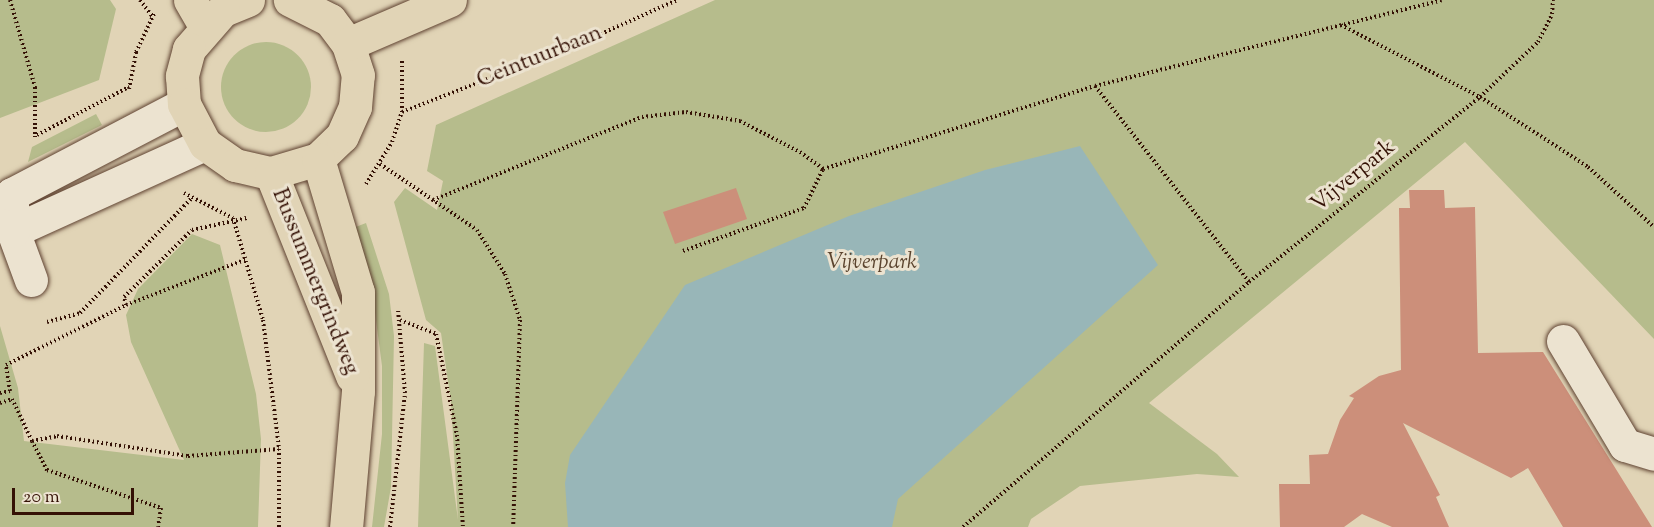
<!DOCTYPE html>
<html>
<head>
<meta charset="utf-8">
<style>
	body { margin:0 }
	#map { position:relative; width:1654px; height:527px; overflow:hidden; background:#e1d4b6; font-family:"Sorts Mill Goudy",serif }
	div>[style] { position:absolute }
	.green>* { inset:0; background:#b6bc8c }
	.round { border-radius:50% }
	.water>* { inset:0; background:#98b6b8 }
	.building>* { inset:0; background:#cc8f7a }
	.path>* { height:4px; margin-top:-2px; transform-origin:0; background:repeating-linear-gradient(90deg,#341105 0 1.5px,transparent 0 4.5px) }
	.roads { filter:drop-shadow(0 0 2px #5f4231) drop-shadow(0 0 2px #5f4231) }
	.minor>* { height:33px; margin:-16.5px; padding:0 16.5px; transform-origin:16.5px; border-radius:16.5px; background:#ece3d0 }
	.major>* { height:33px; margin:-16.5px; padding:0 16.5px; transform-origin:16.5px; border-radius:16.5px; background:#e1d4b6 }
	span { translate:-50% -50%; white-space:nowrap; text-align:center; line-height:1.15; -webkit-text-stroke:6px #ece3d0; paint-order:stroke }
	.street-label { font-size:22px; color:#341105 }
	.park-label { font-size:22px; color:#5b442e; font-style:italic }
	.scale { position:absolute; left:12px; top:488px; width:122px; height:27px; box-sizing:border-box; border:3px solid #341105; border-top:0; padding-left:8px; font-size:18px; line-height:21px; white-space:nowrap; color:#341105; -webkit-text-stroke:4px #ece3d0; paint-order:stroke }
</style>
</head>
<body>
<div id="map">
	<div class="green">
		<i style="clip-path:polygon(0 0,110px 0,116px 9px,99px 80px,0 118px)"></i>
		<i style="clip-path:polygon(715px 0,1654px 0,1654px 339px,1465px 142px,1149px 403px,1217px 454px,1239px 477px,1197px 474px,1080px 486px,1031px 519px,1028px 527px,418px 527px,424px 343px,435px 346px,458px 520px,451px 402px,441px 333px,426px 320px,394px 202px,405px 188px,437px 210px,443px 181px,427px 171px,436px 125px)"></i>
		<i class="round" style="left:221px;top:42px;width:90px;height:90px"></i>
		<i style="clip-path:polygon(96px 114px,102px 125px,28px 162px,32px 147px)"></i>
		<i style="clip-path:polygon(366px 223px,389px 294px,394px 336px,391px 487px,384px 527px,372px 527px,382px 434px,382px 366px,374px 305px,353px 228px)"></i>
		<i style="clip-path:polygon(192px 234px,220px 245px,256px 394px,261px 439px,258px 527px,0 527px,0 326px,18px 388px,24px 441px,184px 460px,131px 342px,126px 315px,138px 289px)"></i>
	</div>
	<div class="water">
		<i style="clip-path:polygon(1080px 146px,1158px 265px,898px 499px,892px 527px,568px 527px,565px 483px,570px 455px,685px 285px,849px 216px,985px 170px)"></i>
	</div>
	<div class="building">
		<i style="clip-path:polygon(736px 188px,747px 219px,675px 244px,663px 212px)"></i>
		<i style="clip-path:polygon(1409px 190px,1444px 190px,1445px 208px,1475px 207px,1478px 353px,1543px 352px,1652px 527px,1563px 527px,1528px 468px,1511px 478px,1403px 423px,1440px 495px,1436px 497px,1449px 527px,1392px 527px,1362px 514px,1344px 527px,1280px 527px,1279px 484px,1310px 484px,1309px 455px,1328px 454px,1340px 420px,1354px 398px,1349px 396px,1379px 376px,1401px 370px,1399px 208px,1410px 208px)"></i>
	</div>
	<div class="path">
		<i style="left:10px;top:0;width:91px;rotate:74deg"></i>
		<i style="left:35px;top:87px;width:50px;rotate:90deg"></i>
		<i style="left:140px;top:0;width:20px;rotate:53deg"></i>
		<i style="left:1341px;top:25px;width:157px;rotate:27.4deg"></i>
		<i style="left:1480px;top:97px;width:129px;rotate:32.9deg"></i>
		<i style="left:1588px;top:167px;width:89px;rotate:42.3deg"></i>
		<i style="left:1095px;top:86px;width:249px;rotate:51.8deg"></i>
		<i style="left:129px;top:89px;width:38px;rotate:-79deg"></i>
		<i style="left:136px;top:52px;width:44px;rotate:-64.6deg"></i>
		<i style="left:402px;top:112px;width:186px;rotate:-21.1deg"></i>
		<i style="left:576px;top:45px;width:111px;rotate:-24deg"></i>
		<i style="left:37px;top:135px;width:104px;rotate:-27.6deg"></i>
		<i style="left:380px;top:164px;width:117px;rotate:34.2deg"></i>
		<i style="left:477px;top:230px;width:52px;rotate:57.5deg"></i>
		<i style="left:505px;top:274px;width:48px;rotate:71.9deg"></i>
		<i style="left:520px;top:320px;width:207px;rotate:91.9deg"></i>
		<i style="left:366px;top:184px;width:49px;rotate:-58.2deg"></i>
		<i style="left:392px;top:142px;width:32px;rotate:-72deg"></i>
		<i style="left:402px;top:112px;width:52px;rotate:-90deg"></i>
		<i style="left:184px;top:193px;width:55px;rotate:27deg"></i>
		<i style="left:433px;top:200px;width:225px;rotate:-21.7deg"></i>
		<i style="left:642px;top:117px;width:44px;rotate:-6.5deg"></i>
		<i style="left:686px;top:112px;width:55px;rotate:9.5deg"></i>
		<i style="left:740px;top:121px;width:68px;rotate:27.3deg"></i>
		<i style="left:800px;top:152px;width:29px;rotate:36deg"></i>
		<i style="left:823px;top:169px;width:284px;rotate:-17deg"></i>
		<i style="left:1095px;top:86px;width:357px;rotate:-13.9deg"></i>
		<i style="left:233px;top:218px;width:106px;rotate:73.6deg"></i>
		<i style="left:263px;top:320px;width:130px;rotate:82.9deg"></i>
		<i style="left:279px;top:449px;width:78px;rotate:90deg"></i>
		<i style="left:683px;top:251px;width:128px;rotate:-19.6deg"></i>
		<i style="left:804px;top:208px;width:43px;rotate:-64deg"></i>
		<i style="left:126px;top:305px;width:129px;rotate:-20.8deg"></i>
		<i style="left:400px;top:320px;width:39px;rotate:21deg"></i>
		<i style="left:436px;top:334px;width:103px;rotate:78.3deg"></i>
		<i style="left:457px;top:435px;width:92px;rotate:86.3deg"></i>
		<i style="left:47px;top:322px;width:34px;rotate:-15deg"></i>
		<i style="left:80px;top:313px;width:159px;rotate:-45.8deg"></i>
		<i style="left:0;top:393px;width:10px;rotate:-11deg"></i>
		<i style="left:10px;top:391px;width:26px;rotate:-99deg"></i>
		<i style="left:6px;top:365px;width:134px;rotate:-26.6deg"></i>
		<i style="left:126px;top:305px;width:8px;rotate:-104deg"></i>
		<i style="left:124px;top:297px;width:95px;rotate:-44.6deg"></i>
		<i style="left:192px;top:230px;width:56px;rotate:-12.3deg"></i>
		<i style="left:0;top:403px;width:13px;rotate:-18deg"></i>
		<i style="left:12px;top:399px;width:47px;rotate:64.5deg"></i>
		<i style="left:32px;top:441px;width:25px;rotate:-11deg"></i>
		<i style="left:57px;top:436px;width:133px;rotate:8.7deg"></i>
		<i style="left:188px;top:456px;width:91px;rotate:-4.4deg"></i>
		<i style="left:32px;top:441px;width:33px;rotate:63deg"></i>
		<i style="left:47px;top:470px;width:120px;rotate:18.4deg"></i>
		<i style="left:161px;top:508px;width:19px;rotate:99deg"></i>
		<i style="left:390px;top:527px;width:135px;rotate:-83.6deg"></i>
		<i style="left:405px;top:393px;width:83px;rotate:-94.8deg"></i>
		<i style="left:963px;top:527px;width:377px;rotate:-40.6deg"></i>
		<i style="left:1249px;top:282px;width:296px;rotate:-38.7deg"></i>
		<i style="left:1480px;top:97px;width:80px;rotate:-43.5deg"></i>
		<i style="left:1538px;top:42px;width:31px;rotate:-63deg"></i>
		<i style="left:1552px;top:14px;width:14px;rotate:-86deg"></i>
	</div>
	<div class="roads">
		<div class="minor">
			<i style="left:13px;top:231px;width:211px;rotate:-24.4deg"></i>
			<i style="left:31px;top:280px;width:52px;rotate:-110.2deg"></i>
			<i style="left:13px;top:231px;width:37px;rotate:-92deg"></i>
			<i style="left:12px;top:194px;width:194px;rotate:-27.6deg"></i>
			<i style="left:1563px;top:341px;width:121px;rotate:59.2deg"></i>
			<i style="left:1625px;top:445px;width:30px;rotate:17deg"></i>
		</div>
		<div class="major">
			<i style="left:190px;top:0;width:30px;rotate:60deg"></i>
			<i style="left:248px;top:0;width:27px;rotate:158deg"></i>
			<i style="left:223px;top:10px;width:52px;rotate:131.1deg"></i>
			<i style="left:189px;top:49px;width:28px;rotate:105deg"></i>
			<i style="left:182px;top:76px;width:28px;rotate:86deg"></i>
			<i style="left:184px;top:104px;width:45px;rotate:62.3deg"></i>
			<i style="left:205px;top:144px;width:37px;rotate:35deg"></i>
			<i style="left:235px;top:165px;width:37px;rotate:13deg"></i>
			<i style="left:271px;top:173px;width:49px;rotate:-16.6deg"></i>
			<i style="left:318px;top:159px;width:33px;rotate:-44deg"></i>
			<i style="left:342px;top:136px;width:32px;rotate:-66deg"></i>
			<i style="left:355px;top:107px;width:32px;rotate:-85deg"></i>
			<i style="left:358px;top:75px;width:33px;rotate:-108deg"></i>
			<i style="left:348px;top:44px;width:30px;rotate:-127deg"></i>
			<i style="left:330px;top:20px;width:45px;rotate:-153.4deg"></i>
			<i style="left:348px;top:44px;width:111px;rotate:-23.3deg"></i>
			<i style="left:318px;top:159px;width:139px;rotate:73.3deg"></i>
			<i style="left:358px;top:292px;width:99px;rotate:90deg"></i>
			<i style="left:358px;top:391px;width:137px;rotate:95deg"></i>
			<i style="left:271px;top:173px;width:219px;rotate:68.2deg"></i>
		</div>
	</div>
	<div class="street-label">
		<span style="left:540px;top:58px;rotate:-22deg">Ceintuurbaan</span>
		<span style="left:1354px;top:177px;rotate:-39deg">Vijverpark</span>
		<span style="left:314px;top:282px;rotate:68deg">Bussummergrindweg</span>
	</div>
	<div class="park-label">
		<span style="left:872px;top:264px">Vijverpark</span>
	</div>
	<div class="scale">20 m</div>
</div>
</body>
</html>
